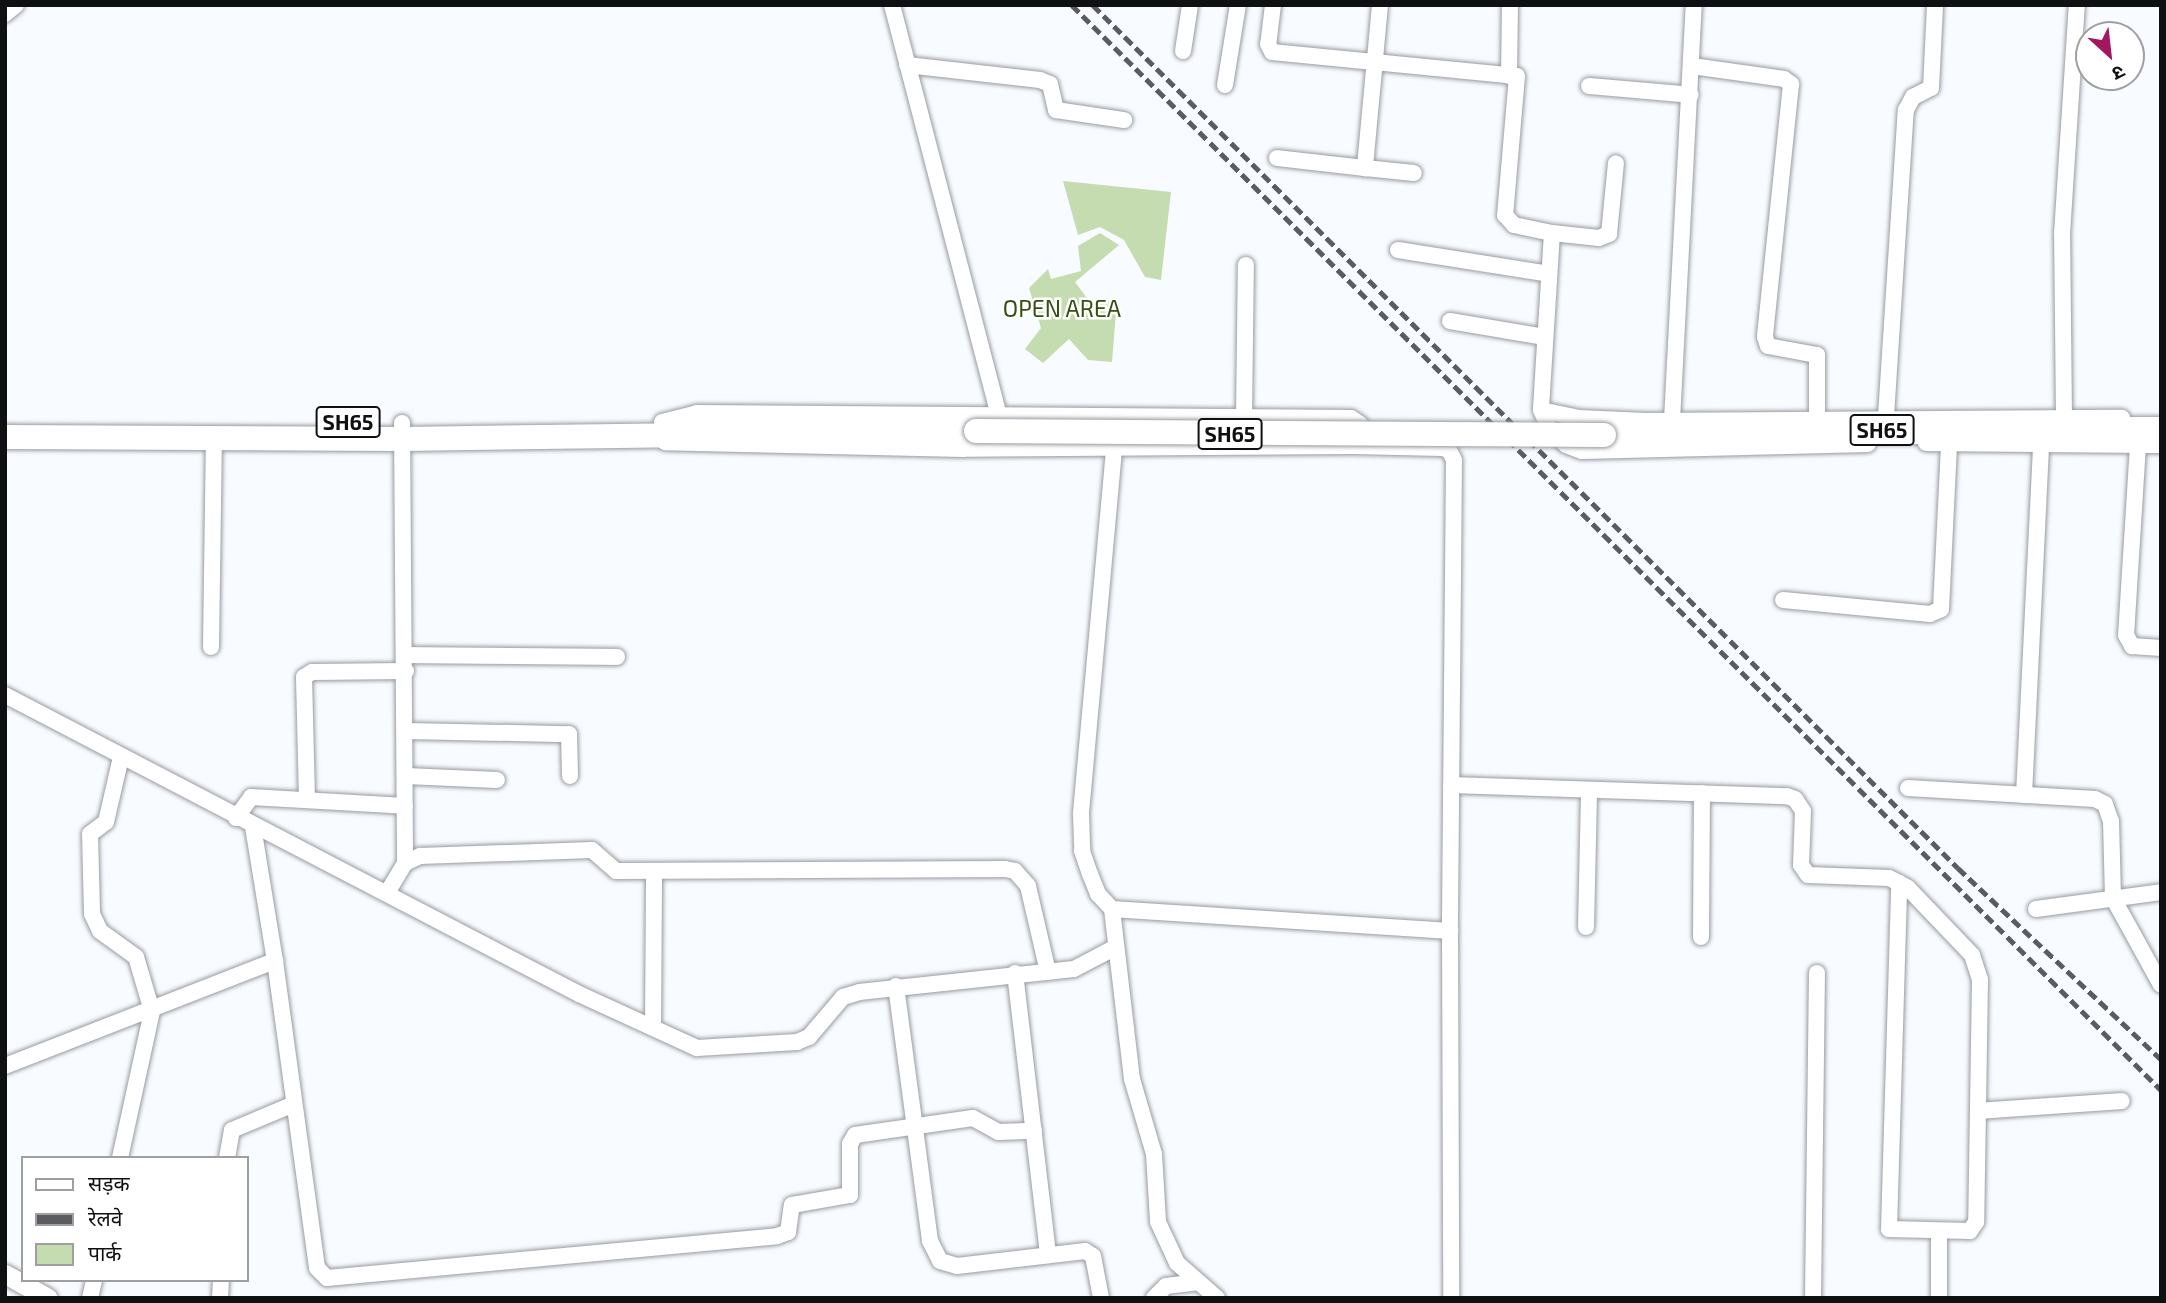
<!DOCTYPE html>
<html>
<head>
<meta charset="utf-8">
<style>
	body { margin:0 }
	#map { position:relative; width:2166px; height:1303px; overflow:hidden; background:#f8fbff; font-family:"Exo 2","Noto Sans Devanagari",sans-serif }
	div>[style] { position:absolute }
	.green>* { inset:0; background:#c4dcaf }
	.roads { filter:drop-shadow(0 0 2px #979ba1) drop-shadow(0 0 2px #979ba1) }
	.minor>* { height:16px; margin:-8px; padding:0 8px; transform-origin:8px; border-radius:8px; background:#fff }
	.tertiary>* { height:19px; margin:-9.5px; padding:0 9.5px; transform-origin:9.5px; border-radius:9.5px; background:#fff }
	.primary>* { height:24px; margin:-12px; padding:0 12px; transform-origin:12px; border-radius:12px; background:#fff }
	.rail>* { height:4.5px; margin-top:-2.25px; transform-origin:0; background:repeating-linear-gradient(90deg,#5a5c5f 0 10px,transparent 0 15px) }
	.bridges { filter:drop-shadow(0 0 2px #979ba1) drop-shadow(0 0 2px #979ba1) }
	.primary-bridge>* { height:24px; margin:-12px; padding:0 12px; transform-origin:12px; border-radius:12px; background:#fff }
	span { translate:-50% -50%; white-space:nowrap; text-align:center; line-height:1.15; -webkit-text-stroke:5px #fff; paint-order:stroke }
	.shield-label span { padding:2px 5px; background:#fff; border:2px solid; border-radius:5px; -webkit-text-stroke-width:0 }
	.shield-label { font-size:21px; color:#0f1012; font-weight:700 }
	.park-label { font-size:23px; color:#354f12 }
	.frame { position:absolute; inset:0; border:7px solid #0f1012; pointer-events:none }
	.legend { position:absolute; left:21px; top:1156px; width:228px; height:126px; box-sizing:border-box; background:#fff; border:2px solid #9f9fa0; margin:0; padding:9px 12px; list-style:none; font-size:21px; color:#0f1012 }
	.legend li { display:flex; align-items:center; gap:14px; height:35px }
	.legend b { width:35px; border:2px solid #9f9fa0 }
	.north { position:absolute; left:2075px; top:21px; width:70px; height:70px; box-sizing:border-box; background:#fff; border:2px solid #9f9fa0; border-radius:50%; rotate:153deg; font-size:19px; font-weight:700; line-height:28px; text-align:center; color:#0f1012 }
	.north::after { content:''; display:block; margin:auto; width:24px; height:32px; background:#a3175f; clip-path:polygon(50% 0,100% 100%,50% 72%,0 100%) }
</style>
</head>
<body>
<div id="map">
	<div class="green">
		<i style="clip-path:polygon(1063px 181px,1171px 192px,1161px 280px,1145px 277px,1124px 240px,1100px 227px,1078px 235px)"></i>
		<i style="clip-path:polygon(1100px 233px,1119px 245px,1075px 282px,1093px 306px,1117px 299px,1112px 362px,1088px 360px,1069px 339px,1043px 363px,1025px 349px,1041px 328px,1029px 288px,1048px 269px,1051px 279px,1081px 271px,1078px 246px)"></i>
	</div>
	<div class="roads">
		<div class="minor">
			<i style="left:892px;top:5px;width:426px;rotate:75.4deg"></i>
			<i style="left:1273px;top:5px;width:39px;rotate:97deg"></i>
			<i style="left:1268px;top:44px;width:9px;rotate:63deg"></i>
			<i style="left:1272px;top:52px;width:246px;rotate:5.6deg"></i>
			<i style="left:1517px;top:76px;width:140px;rotate:94.9deg"></i>
			<i style="left:1505px;top:215px;width:13px;rotate:48deg"></i>
			<i style="left:1514px;top:225px;width:39px;rotate:12deg"></i>
			<i style="left:1552px;top:233px;width:177px;rotate:93.6deg"></i>
			<i style="left:1541px;top:410px;width:22px;rotate:66deg"></i>
			<i style="left:1550px;top:430px;width:22px;rotate:43deg"></i>
			<i style="left:1566px;top:445px;width:17px;rotate:21deg"></i>
			<i style="left:1582px;top:451px;width:286px;rotate:-1.4deg"></i>
			<i style="left:1380px;top:5px;width:164px;rotate:95.3deg"></i>
			<i style="left:1365px;top:168px;width:49px;rotate:5.8deg"></i>
			<i style="left:5px;top:14px;width:14px;rotate:-39deg"></i>
			<i style="left:1183px;top:51px;width:47px;rotate:-81.3deg"></i>
			<i style="left:907px;top:65px;width:134px;rotate:6.4deg"></i>
			<i style="left:1040px;top:80px;width:11px;rotate:22deg"></i>
			<i style="left:1050px;top:84px;width:27px;rotate:77deg"></i>
			<i style="left:1056px;top:110px;width:69px;rotate:8.4deg"></i>
			<i style="left:1692px;top:66px;width:93px;rotate:8deg"></i>
			<i style="left:1784px;top:79px;width:9px;rotate:36deg"></i>
			<i style="left:1791px;top:84px;width:254px;rotate:95.9deg"></i>
			<i style="left:1765px;top:337px;width:9px;rotate:72deg"></i>
			<i style="left:1768px;top:346px;width:50px;rotate:10.4deg"></i>
			<i style="left:1817px;top:355px;width:63px;rotate:90deg"></i>
			<i style="left:1509px;top:76px;width:71px;rotate:-89.2deg"></i>
			<i style="left:1225px;top:85px;width:81px;rotate:-80.8deg"></i>
			<i style="left:1589px;top:86px;width:102px;rotate:5deg"></i>
			<i style="left:1277px;top:158px;width:89px;rotate:6.5deg"></i>
			<i style="left:1552px;top:233px;width:47px;rotate:6.1deg"></i>
			<i style="left:1599px;top:238px;width:11px;rotate:-22deg"></i>
			<i style="left:1609px;top:234px;width:71px;rotate:-84.4deg"></i>
			<i style="left:1398px;top:250px;width:153px;rotate:9deg"></i>
			<i style="left:1450px;top:321px;width:96px;rotate:9.6deg"></i>
			<i style="left:1541px;top:410px;width:38px;rotate:12deg"></i>
			<i style="left:1578px;top:418px;width:68px;rotate:2.5deg"></i>
			<i style="left:1646px;top:421px;width:476px;rotate:-0.4deg"></i>
			<i style="left:1886px;top:416px;width:307px;rotate:-86.3deg"></i>
			<i style="left:1906px;top:110px;width:15px;rotate:-62deg"></i>
			<i style="left:1913px;top:97px;width:20px;rotate:-27deg"></i>
			<i style="left:1931px;top:88px;width:83px;rotate:-87.2deg"></i>
			<i style="left:2064px;top:417px;width:183px;rotate:-90.6deg"></i>
			<i style="left:2062px;top:234px;width:229px;rotate:-86.3deg"></i>
			<i style="left:1244px;top:418px;width:153px;rotate:-89.3deg"></i>
			<i style="left:1672px;top:420px;width:416px;rotate:-87deg"></i>
			<i style="left:662px;top:422px;width:36px;rotate:-14deg"></i>
			<i style="left:697px;top:413px;width:654px;rotate:0.44deg"></i>
			<i style="left:1351px;top:418px;width:11px;rotate:34deg"></i>
			<i style="left:1360px;top:424px;width:18px;rotate:93deg"></i>
			<i style="left:1359px;top:442px;width:7px;rotate:146deg"></i>
			<i style="left:1353px;top:446px;width:390px;rotate:179.6deg"></i>
			<i style="left:963px;top:449px;width:298px;rotate:-178.7deg"></i>
			<i style="left:402px;top:423px;width:440px;rotate:89.6deg"></i>
			<i style="left:1115px;top:439px;width:377px;rotate:95.2deg"></i>
			<i style="left:1081px;top:814px;width:37px;rotate:88deg"></i>
			<i style="left:1082px;top:851px;width:24px;rotate:71deg"></i>
			<i style="left:1090px;top:874px;width:22px;rotate:68deg"></i>
			<i style="left:1098px;top:894px;width:21px;rotate:47deg"></i>
			<i style="left:1112px;top:909px;width:339px;rotate:3.7deg"></i>
			<i style="left:1450px;top:931px;width:367px;rotate:89.8deg"></i>
			<i style="left:1926px;top:443px;width:235px;rotate:0.5deg"></i>
			<i style="left:2138px;top:445px;width:190px;rotate:93.6deg"></i>
			<i style="left:2126px;top:635px;width:13px;rotate:61deg"></i>
			<i style="left:2132px;top:646px;width:29px;rotate:4deg"></i>
			<i style="left:1353px;top:446px;width:89px;rotate:1.3deg"></i>
			<i style="left:1442px;top:448px;width:7px;rotate:16deg"></i>
			<i style="left:1449px;top:450px;width:11px;rotate:63deg"></i>
			<i style="left:1454px;top:460px;width:471px;rotate:90.5deg"></i>
			<i style="left:1783px;top:600px;width:148px;rotate:5.4deg"></i>
			<i style="left:1930px;top:614px;width:12px;rotate:-24deg"></i>
			<i style="left:1941px;top:609px;width:165px;rotate:-87.2deg"></i>
			<i style="left:211px;top:647px;width:210px;rotate:-89.2deg"></i>
			<i style="left:406px;top:655px;width:211px;rotate:0.5deg"></i>
			<i style="left:5px;top:695px;width:647px;rotate:27.52deg"></i>
			<i style="left:579px;top:994px;width:130px;rotate:24.6deg"></i>
			<i style="left:697px;top:1048px;width:100px;rotate:-3.4deg"></i>
			<i style="left:797px;top:1042px;width:13px;rotate:-23deg"></i>
			<i style="left:809px;top:1037px;width:52px;rotate:-49.6deg"></i>
			<i style="left:843px;top:997px;width:17px;rotate:-17deg"></i>
			<i style="left:859px;top:992px;width:216px;rotate:-6.1deg"></i>
			<i style="left:1074px;top:969px;width:45px;rotate:-27.7deg"></i>
			<i style="left:406px;top:731px;width:163px;rotate:1.1deg"></i>
			<i style="left:569px;top:734px;width:42px;rotate:88.6deg"></i>
			<i style="left:406px;top:776px;width:91px;rotate:2.5deg"></i>
			<i style="left:1451px;top:785px;width:336px;rotate:1.9deg"></i>
			<i style="left:1787px;top:796px;width:9px;rotate:21deg"></i>
			<i style="left:1795px;top:799px;width:14px;rotate:56deg"></i>
			<i style="left:1803px;top:811px;width:54px;rotate:92.1deg"></i>
			<i style="left:1801px;top:865px;width:12px;rotate:55deg"></i>
			<i style="left:1808px;top:875px;width:81px;rotate:2.1deg"></i>
			<i style="left:1889px;top:878px;width:11px;rotate:27deg"></i>
			<i style="left:1899px;top:883px;width:10px;rotate:29deg"></i>
			<i style="left:1908px;top:888px;width:93px;rotate:46.3deg"></i>
			<i style="left:1972px;top:955px;width:26px;rotate:72deg"></i>
			<i style="left:1980px;top:980px;width:242px;rotate:90.9deg"></i>
			<i style="left:1976px;top:1222px;width:11px;rotate:124deg"></i>
			<i style="left:1970px;top:1231px;width:81px;rotate:-178.6deg"></i>
			<i style="left:1889px;top:1229px;width:346px;rotate:-88.3deg"></i>
			<i style="left:1908px;top:788px;width:187px;rotate:3.4deg"></i>
			<i style="left:2095px;top:799px;width:11px;rotate:27deg"></i>
			<i style="left:2105px;top:804px;width:18px;rotate:71deg"></i>
			<i style="left:2111px;top:821px;width:77px;rotate:88.5deg"></i>
			<i style="left:2113px;top:898px;width:99px;rotate:61.1deg"></i>
			<i style="left:2024px;top:795px;width:349px;rotate:-87.2deg"></i>
			<i style="left:307px;top:800px;width:123px;rotate:-91.4deg"></i>
			<i style="left:304px;top:677px;width:9px;rotate:-32deg"></i>
			<i style="left:312px;top:672px;width:94px;rotate:-0.6deg"></i>
			<i style="left:236px;top:818px;width:26px;rotate:-54deg"></i>
			<i style="left:251px;top:797px;width:154px;rotate:3.3deg"></i>
			<i style="left:387px;top:893px;width:35px;rotate:-59deg"></i>
			<i style="left:405px;top:863px;width:17px;rotate:-25deg"></i>
			<i style="left:420px;top:856px;width:172px;rotate:-2deg"></i>
			<i style="left:592px;top:850px;width:32px;rotate:41deg"></i>
			<i style="left:616px;top:871px;width:389px;rotate:-0.3deg"></i>
			<i style="left:1005px;top:869px;width:10px;rotate:11deg"></i>
			<i style="left:1015px;top:871px;width:20px;rotate:49deg"></i>
			<i style="left:1028px;top:886px;width:88px;rotate:76.9deg"></i>
			<i style="left:1112px;top:909px;width:171px;rotate:83.3deg"></i>
			<i style="left:1132px;top:1079px;width:78px;rotate:73.7deg"></i>
			<i style="left:1154px;top:1154px;width:68px;rotate:86.6deg"></i>
			<i style="left:1158px;top:1222px;width:45px;rotate:65.1deg"></i>
			<i style="left:1177px;top:1263px;width:53px;rotate:41.2deg"></i>
			<i style="left:2036px;top:909px;width:126px;rotate:-7.7deg"></i>
			<i style="left:1586px;top:927px;width:136px;rotate:-88.7deg"></i>
			<i style="left:1701px;top:937px;width:144px;rotate:-89.6deg"></i>
			<i style="left:275px;top:961px;width:310px;rotate:82.2deg"></i>
			<i style="left:317px;top:1268px;width:14px;rotate:45deg"></i>
			<i style="left:327px;top:1278px;width:452px;rotate:-5.3deg"></i>
			<i style="left:777px;top:1236px;width:12px;rotate:-20deg"></i>
			<i style="left:788px;top:1232px;width:27px;rotate:-82deg"></i>
			<i style="left:792px;top:1205px;width:59px;rotate:-9.8deg"></i>
			<i style="left:850px;top:1195px;width:51px;rotate:-90deg"></i>
			<i style="left:850px;top:1144px;width:10px;rotate:-61deg"></i>
			<i style="left:855px;top:1135px;width:119px;rotate:-8.2deg"></i>
			<i style="left:973px;top:1118px;width:29px;rotate:29deg"></i>
			<i style="left:998px;top:1132px;width:36px;rotate:-2deg"></i>
			<i style="left:1015px;top:973px;width:284px;rotate:83.3deg"></i>
			<i style="left:896px;top:986px;width:257px;rotate:82.4deg"></i>
			<i style="left:930px;top:1241px;width:22px;rotate:63deg"></i>
			<i style="left:940px;top:1261px;width:18px;rotate:16deg"></i>
			<i style="left:957px;top:1266px;width:129px;rotate:-6.7deg"></i>
			<i style="left:1085px;top:1251px;width:9px;rotate:32deg"></i>
			<i style="left:1093px;top:1256px;width:43px;rotate:79.2deg"></i>
			<i style="left:653px;top:1027px;width:156px;rotate:-89.6deg"></i>
			<i style="left:5px;top:1066px;width:290px;rotate:-21.3deg"></i>
			<i style="left:275px;top:961px;width:136px;rotate:-99.3deg"></i>
			<i style="left:1978px;top:1111px;width:144px;rotate:-4deg"></i>
			<i style="left:120px;top:1158px;width:150px;rotate:-77.7deg"></i>
			<i style="left:152px;top:1011px;width:56px;rotate:-106.5deg"></i>
			<i style="left:136px;top:957px;width:44px;rotate:-144.2deg"></i>
			<i style="left:100px;top:931px;width:19px;rotate:-115deg"></i>
			<i style="left:92px;top:914px;width:80px;rotate:-91.4deg"></i>
			<i style="left:90px;top:834px;width:20px;rotate:-37deg"></i>
			<i style="left:106px;top:822px;width:67px;rotate:-77deg"></i>
			<i style="left:227px;top:1158px;width:28px;rotate:-80deg"></i>
			<i style="left:232px;top:1130px;width:67px;rotate:-22.8deg"></i>
			<i style="left:1939px;top:1233px;width:65px;rotate:90deg"></i>
			<i style="left:90px;top:1298px;width:18px;rotate:-77deg"></i>
			<i style="left:220px;top:1298px;width:18px;rotate:-87deg"></i>
			<i style="left:1154px;top:1298px;width:17px;rotate:-45deg"></i>
			<i style="left:1166px;top:1286px;width:31px;rotate:-7deg"></i>
			<i style="left:1813px;top:1298px;width:325px;rotate:-89.3deg"></i>
		</div>
		<div class="tertiary">
			<i style="left:5px;top:1274px;width:49px;rotate:29.2deg"></i>
		</div>
		<div class="primary">
			<i style="left:1604px;top:435px;width:557px;rotate:-0.62deg"></i>
			<i style="left:5px;top:437px;width:397px;rotate:0.3deg"></i>
			<i style="left:402px;top:439px;width:273px;rotate:-0.8deg"></i>
			<i style="left:675px;top:435px;width:15px;rotate:-23deg"></i>
			<i style="left:689px;top:429px;width:287px;rotate:0.4deg"></i>
		</div>
	</div>
	<div class="rail">
		<i style="left:1072px;top:5px;width:1537px;rotate:44.89deg"></i>
		<i style="left:1093px;top:5px;width:1222px;rotate:44.93deg"></i>
		<i style="left:1958px;top:868px;width:279px;rotate:43.3deg"></i>
	</div>
	<div class="bridges">
		<div class="primary-bridge">
			<i style="left:976px;top:431px;width:628px;rotate:0.36deg"></i>
		</div>
	</div>
	<div class="shield-label">
		<span style="left:348px;top:422px">SH65</span>
		<span style="left:1882px;top:430px">SH65</span>
		<span style="left:1230px;top:434px">SH65</span>
	</div>
	<div class="park-label">
		<span style="left:1062px;top:308px">OPEN AREA</span>
	</div>
	<div class="frame"></div>
	<ul class="legend">
	<li><b style="height:9px;background:#fff"></b>सड़क</li>
	<li><b style="height:9px;background:#5a5c5f"></b>रेलवे</li>
	<li><b style="height:19px;background:#c4dcaf"></b>पार्क</li>
	</ul>
	<div class="north">उ</div>
</div>
</body>
</html>
